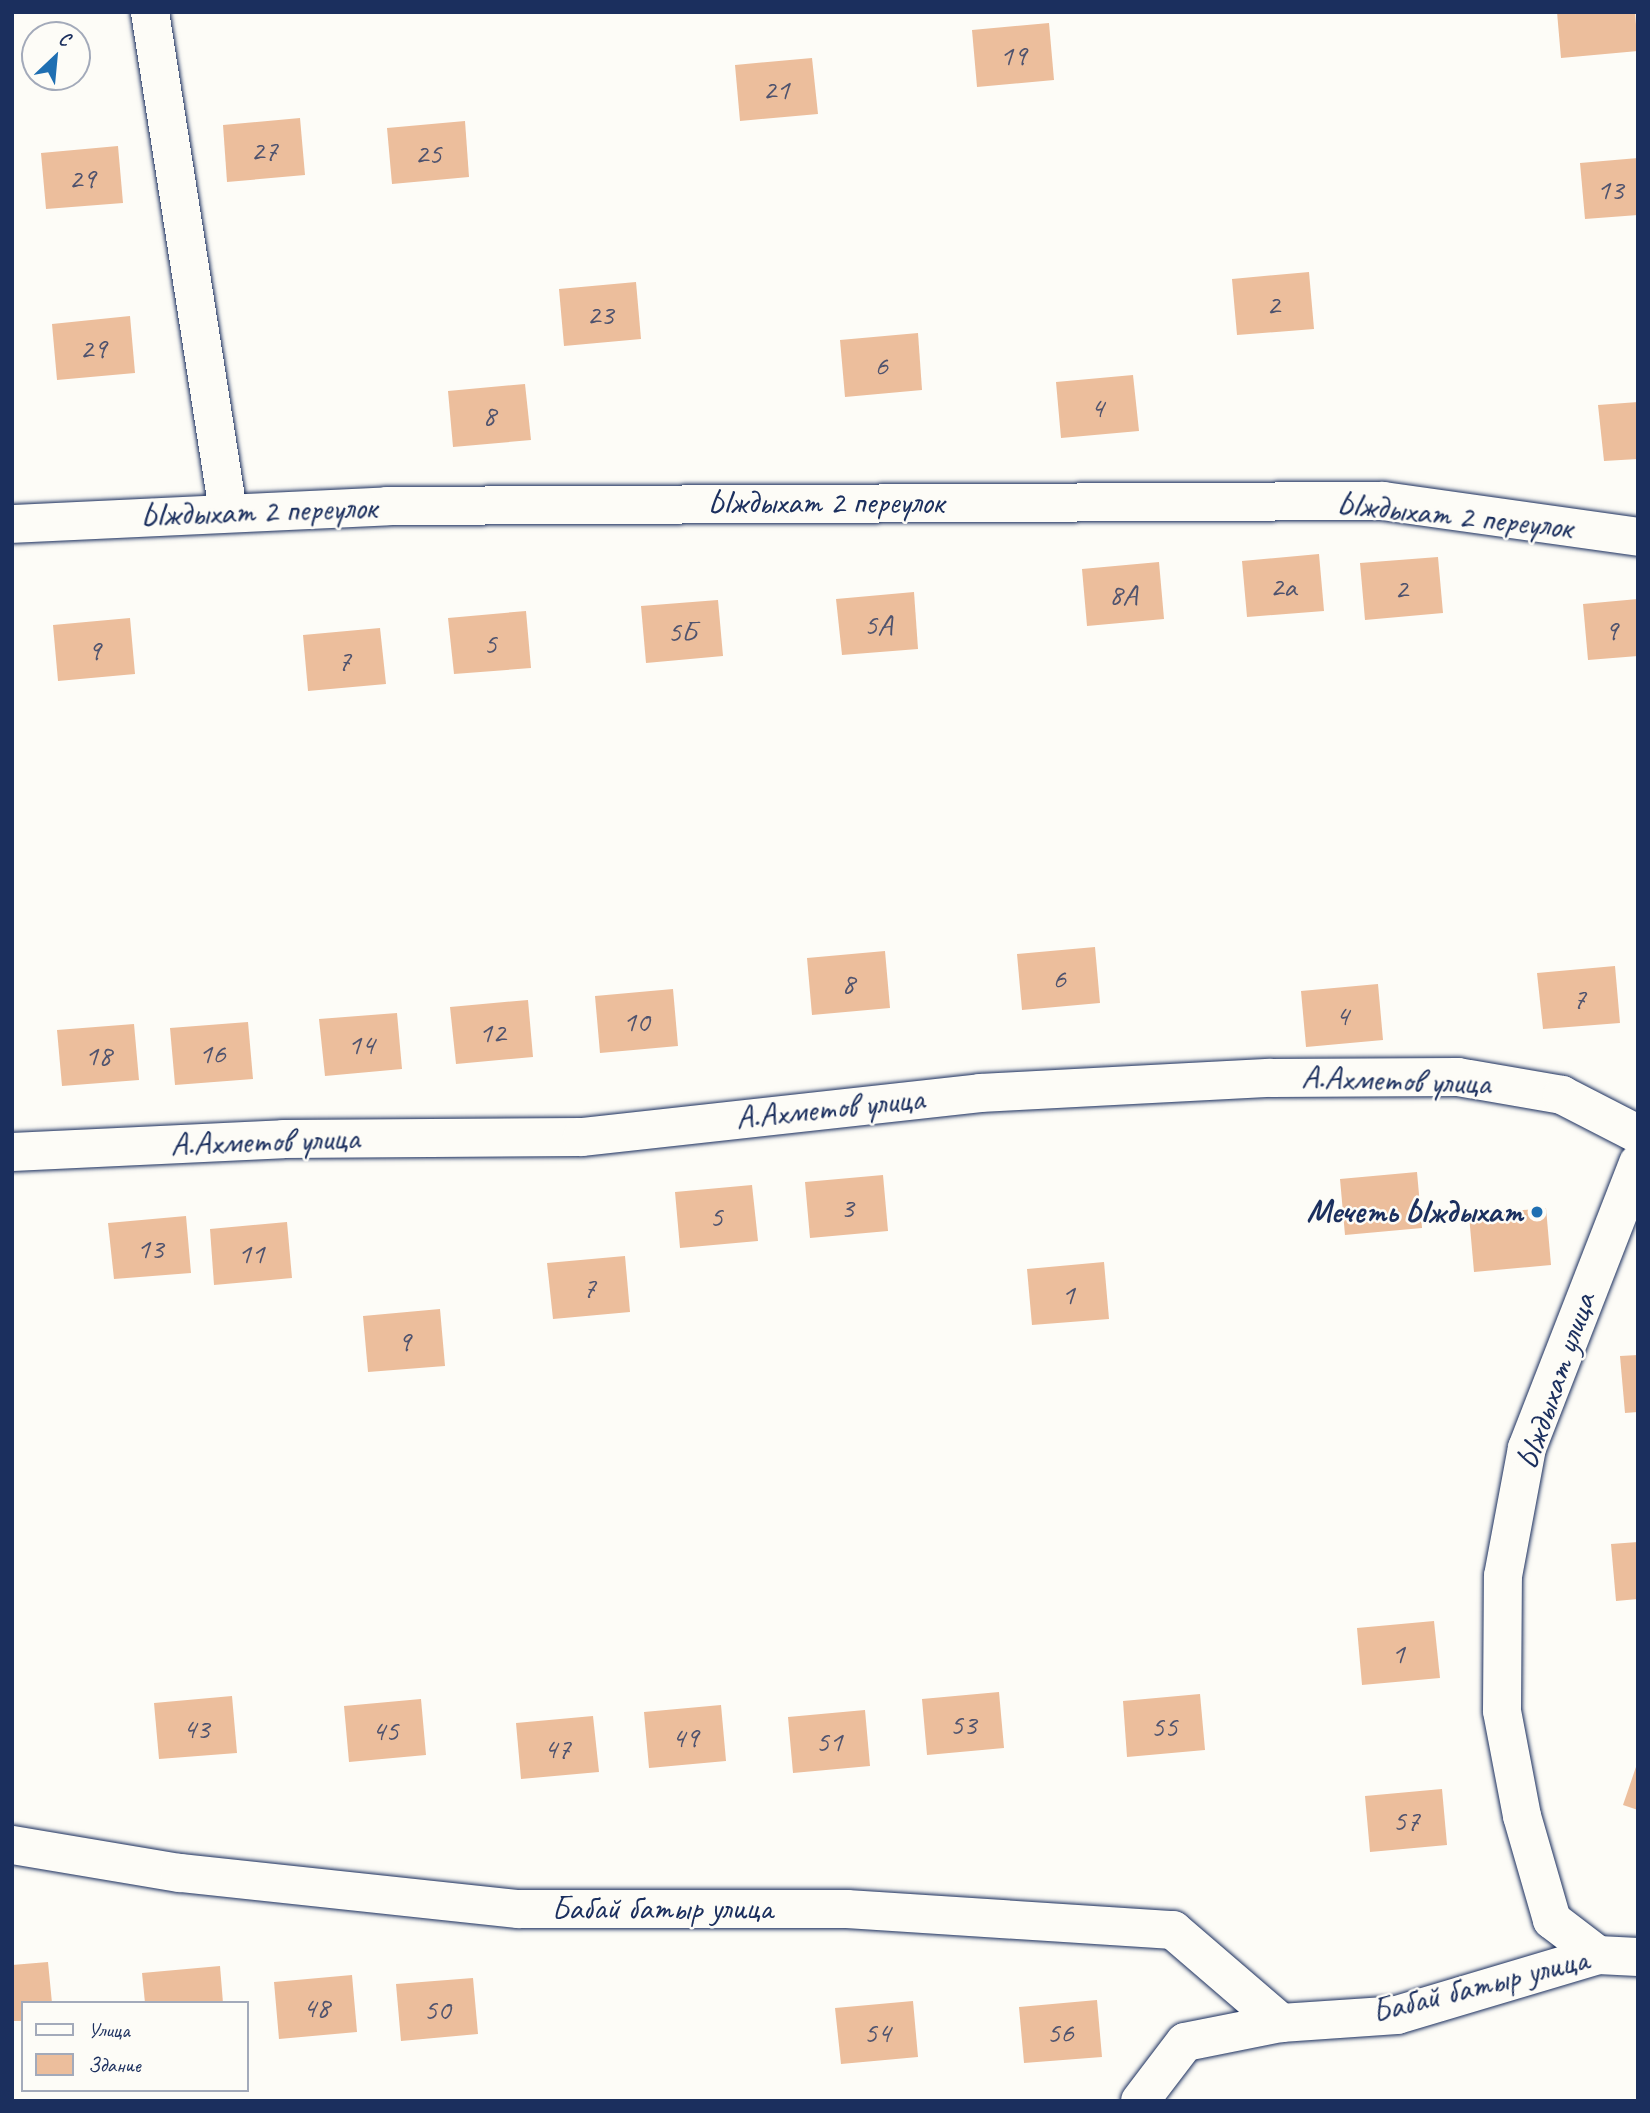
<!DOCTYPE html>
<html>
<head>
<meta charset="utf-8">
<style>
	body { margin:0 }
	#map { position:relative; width:1650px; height:2113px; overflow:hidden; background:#fdfcf7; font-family:Caveat,sans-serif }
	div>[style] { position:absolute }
	.building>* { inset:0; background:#ecbe9c }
	.roads { filter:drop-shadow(0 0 2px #1b2f5e) drop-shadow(0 0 2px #1b2f5e) }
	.minor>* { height:38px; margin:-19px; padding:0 19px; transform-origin:19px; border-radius:19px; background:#fdfcf7 }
	.dots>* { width:19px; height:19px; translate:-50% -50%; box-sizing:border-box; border:4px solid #fdfcf7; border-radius:50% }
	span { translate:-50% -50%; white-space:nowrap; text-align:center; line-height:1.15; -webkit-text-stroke:5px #fdfcf7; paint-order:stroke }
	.number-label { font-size:30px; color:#4f536e }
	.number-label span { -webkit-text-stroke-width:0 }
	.street-label { font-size:33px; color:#1b2f5e }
	.poi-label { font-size:33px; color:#1b2f5e; font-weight:700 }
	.right { translate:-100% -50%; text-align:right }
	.frame { position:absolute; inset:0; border:14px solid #1b2f5e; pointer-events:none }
	.legend { position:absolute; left:21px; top:2001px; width:228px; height:91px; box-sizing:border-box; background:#fdfcf7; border:2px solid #a3aaba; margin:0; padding:9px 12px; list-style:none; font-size:21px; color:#1b2f5e }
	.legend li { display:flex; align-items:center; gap:14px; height:35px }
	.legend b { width:35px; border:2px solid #a3aaba }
	.north { position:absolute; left:21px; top:21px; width:70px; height:70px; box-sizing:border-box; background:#fdfcf7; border:2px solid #a3aaba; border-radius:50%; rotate:26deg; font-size:19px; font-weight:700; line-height:28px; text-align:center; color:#1b2f5e }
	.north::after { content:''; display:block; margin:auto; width:24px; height:32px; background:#1f6fb2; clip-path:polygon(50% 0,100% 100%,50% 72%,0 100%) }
</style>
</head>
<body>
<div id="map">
	<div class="building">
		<i style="clip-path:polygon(1557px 12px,1635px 12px,1638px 51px,1561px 58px)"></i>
		<i style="clip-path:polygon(1049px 23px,1054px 80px,977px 87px,972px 30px)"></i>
		<i style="clip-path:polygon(812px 58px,818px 114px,740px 121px,735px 65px)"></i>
		<i style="clip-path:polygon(300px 118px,305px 175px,227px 182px,223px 125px)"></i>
		<i style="clip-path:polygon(465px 121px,469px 177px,392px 184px,387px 128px)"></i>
		<i style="clip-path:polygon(118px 146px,123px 203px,46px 209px,41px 153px)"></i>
		<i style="clip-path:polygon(1638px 158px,1638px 215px,1585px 219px,1580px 163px)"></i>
		<i style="clip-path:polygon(1309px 272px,1314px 329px,1237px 335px,1232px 279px)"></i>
		<i style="clip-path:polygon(636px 282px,641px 339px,564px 346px,559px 289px)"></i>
		<i style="clip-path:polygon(130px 316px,135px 373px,57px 380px,52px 324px)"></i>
		<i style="clip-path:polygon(918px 333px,922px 390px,845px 397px,840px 340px)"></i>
		<i style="clip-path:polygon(1133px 375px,1139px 431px,1061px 438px,1056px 382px)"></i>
		<i style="clip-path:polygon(525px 384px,531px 440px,453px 447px,448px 391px)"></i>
		<i style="clip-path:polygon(1638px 402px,1638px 459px,1604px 461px,1598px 405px)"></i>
		<i style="clip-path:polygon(1319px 554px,1324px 611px,1247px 617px,1242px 561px)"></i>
		<i style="clip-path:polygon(1438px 557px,1443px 613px,1365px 620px,1360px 563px)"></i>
		<i style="clip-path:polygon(1159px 562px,1164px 619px,1087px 626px,1082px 569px)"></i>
		<i style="clip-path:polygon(914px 592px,918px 649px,842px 655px,836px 599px)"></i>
		<i style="clip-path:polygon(1638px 599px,1638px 656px,1588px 660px,1583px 604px)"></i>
		<i style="clip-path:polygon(718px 600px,723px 656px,646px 663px,641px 606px)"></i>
		<i style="clip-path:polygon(526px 611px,531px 668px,454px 674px,448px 618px)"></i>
		<i style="clip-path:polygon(130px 618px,135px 674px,58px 681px,53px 625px)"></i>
		<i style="clip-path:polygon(380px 628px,386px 684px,308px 691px,303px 635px)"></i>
		<i style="clip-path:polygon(1095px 947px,1100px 1003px,1022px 1010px,1017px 954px)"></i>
		<i style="clip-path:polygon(885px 951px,890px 1008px,812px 1015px,807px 958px)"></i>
		<i style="clip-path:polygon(1615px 966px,1620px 1023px,1543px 1029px,1537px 973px)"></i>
		<i style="clip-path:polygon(1378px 984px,1383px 1040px,1306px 1047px,1301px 991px)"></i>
		<i style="clip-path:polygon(673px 989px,678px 1046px,600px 1053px,595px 996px)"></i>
		<i style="clip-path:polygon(528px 1000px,533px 1057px,456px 1064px,450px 1007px)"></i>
		<i style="clip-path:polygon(397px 1013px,402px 1069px,325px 1076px,319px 1019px)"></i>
		<i style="clip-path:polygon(248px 1022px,253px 1079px,175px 1085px,170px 1028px)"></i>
		<i style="clip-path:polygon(134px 1024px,139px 1080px,62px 1086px,57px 1030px)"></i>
		<i style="clip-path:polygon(1417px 1172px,1422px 1228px,1345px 1235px,1340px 1179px)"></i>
		<i style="clip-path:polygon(883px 1175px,888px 1231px,810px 1238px,805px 1182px)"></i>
		<i style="clip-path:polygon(752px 1185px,758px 1241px,680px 1248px,675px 1192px)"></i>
		<i style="clip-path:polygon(1546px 1208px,1551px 1265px,1474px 1272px,1469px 1215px)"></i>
		<i style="clip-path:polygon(186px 1216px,191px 1273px,114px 1279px,108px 1223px)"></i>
		<i style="clip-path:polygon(287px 1222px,292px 1278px,214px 1285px,210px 1229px)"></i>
		<i style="clip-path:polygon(625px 1256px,630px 1312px,553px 1319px,547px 1263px)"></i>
		<i style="clip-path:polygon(1104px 1262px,1109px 1319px,1032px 1325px,1027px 1269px)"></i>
		<i style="clip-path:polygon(440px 1309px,445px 1366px,368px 1372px,363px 1316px)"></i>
		<i style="clip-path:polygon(1638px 1355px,1638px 1412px,1625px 1413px,1620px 1356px)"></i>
		<i style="clip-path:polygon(1638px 1542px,1638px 1599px,1616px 1601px,1611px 1544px)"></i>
		<i style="clip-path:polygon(1434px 1621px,1440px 1678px,1362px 1685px,1357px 1628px)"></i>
		<i style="clip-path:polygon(999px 1692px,1004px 1748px,927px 1755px,922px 1699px)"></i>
		<i style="clip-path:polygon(1200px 1694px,1205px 1750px,1127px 1757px,1123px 1701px)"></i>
		<i style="clip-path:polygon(232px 1696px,237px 1753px,159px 1759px,154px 1703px)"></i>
		<i style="clip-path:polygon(421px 1699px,426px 1755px,349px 1762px,344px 1706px)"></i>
		<i style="clip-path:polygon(721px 1705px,726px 1761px,649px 1768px,644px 1712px)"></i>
		<i style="clip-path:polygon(865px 1710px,870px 1766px,793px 1773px,788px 1717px)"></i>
		<i style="clip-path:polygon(593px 1716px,599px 1772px,521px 1779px,516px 1723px)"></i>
		<i style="clip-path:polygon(1637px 1764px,1638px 1764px,1638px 1810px,1623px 1805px)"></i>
		<i style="clip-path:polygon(1442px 1789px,1447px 1845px,1370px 1852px,1365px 1796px)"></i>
		<i style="clip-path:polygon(48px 1962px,52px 2003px,23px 2003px,23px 2021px,12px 2021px,12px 1965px)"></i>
		<i style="clip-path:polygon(220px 1966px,223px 2003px,145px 2003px,142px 1973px)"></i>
		<i style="clip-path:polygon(352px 1975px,357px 2032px,279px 2039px,274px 1982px)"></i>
		<i style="clip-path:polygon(473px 1978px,478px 2034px,401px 2041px,396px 1984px)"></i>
		<i style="clip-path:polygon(1097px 2000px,1102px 2057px,1024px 2063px,1019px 2007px)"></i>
		<i style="clip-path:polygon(913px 2001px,918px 2057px,841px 2064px,835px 2008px)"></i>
	</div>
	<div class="roads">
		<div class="minor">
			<i style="left:150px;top:12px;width:505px;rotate:81.12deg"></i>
			<i style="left:12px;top:524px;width:375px;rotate:-2.7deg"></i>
			<i style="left:387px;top:506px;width:996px;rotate:-0.29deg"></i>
			<i style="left:1383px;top:501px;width:258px;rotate:8deg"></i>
			<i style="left:12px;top:1152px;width:271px;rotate:-2.7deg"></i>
			<i style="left:283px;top:1139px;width:299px;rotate:-0.4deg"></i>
			<i style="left:582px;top:1137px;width:400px;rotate:-6.3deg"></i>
			<i style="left:980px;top:1093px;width:291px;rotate:-3deg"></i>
			<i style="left:1271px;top:1078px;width:187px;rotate:-0.3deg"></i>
			<i style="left:1458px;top:1077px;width:106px;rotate:9.8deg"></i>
			<i style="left:1562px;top:1095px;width:85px;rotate:27.2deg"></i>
			<i style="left:12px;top:1845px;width:170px;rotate:9.5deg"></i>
			<i style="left:180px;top:1873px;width:340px;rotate:6.1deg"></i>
			<i style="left:518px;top:1909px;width:329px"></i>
			<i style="left:847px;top:1909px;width:327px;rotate:3.7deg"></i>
			<i style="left:1173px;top:1930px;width:143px;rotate:40.7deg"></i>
			<i style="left:1281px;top:2023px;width:116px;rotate:-3.9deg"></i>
			<i style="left:1397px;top:2015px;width:210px;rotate:-16.6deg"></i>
			<i style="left:1598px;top:1955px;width:40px;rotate:2.9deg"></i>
			<i style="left:1598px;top:1955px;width:58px;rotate:-142.7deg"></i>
			<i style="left:1552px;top:1920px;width:108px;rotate:-106.1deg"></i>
			<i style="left:1522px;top:1816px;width:107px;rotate:-100.8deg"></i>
			<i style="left:1502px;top:1711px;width:135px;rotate:-89.6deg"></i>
			<i style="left:1503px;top:1576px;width:130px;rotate:-79.4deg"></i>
			<i style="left:1527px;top:1448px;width:306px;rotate:-68.7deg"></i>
			<i style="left:1140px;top:2101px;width:74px;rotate:-52.7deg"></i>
			<i style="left:1185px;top:2042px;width:98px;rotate:-11.2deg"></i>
		</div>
	</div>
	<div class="dots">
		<i style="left:1537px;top:1212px;background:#1f6fb2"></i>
	</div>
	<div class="number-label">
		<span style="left:1013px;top:55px">19</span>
		<span style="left:776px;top:89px">21</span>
		<span style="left:264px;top:150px">27</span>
		<span style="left:428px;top:153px">25</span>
		<span style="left:82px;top:178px">29</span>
		<span style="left:1610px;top:189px">13</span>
		<span style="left:1273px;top:304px">2</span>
		<span style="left:600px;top:314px">23</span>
		<span style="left:93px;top:348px">29</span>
		<span style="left:881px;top:365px">6</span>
		<span style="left:1097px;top:407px">4</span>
		<span style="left:489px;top:415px">8</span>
		<span style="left:1283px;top:586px">2a</span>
		<span style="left:1401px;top:588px">2</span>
		<span style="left:1123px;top:594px">8A</span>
		<span style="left:878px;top:624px">5A</span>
		<span style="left:1611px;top:630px">9</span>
		<span style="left:682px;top:631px">5Б</span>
		<span style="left:490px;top:643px">5</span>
		<span style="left:94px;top:650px">9</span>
		<span style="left:344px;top:660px">7</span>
		<span style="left:1059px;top:978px">6</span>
		<span style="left:848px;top:983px">8</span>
		<span style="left:1579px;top:998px">7</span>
		<span style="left:1342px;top:1015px">4</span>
		<span style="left:636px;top:1021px">10</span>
		<span style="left:492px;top:1032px">12</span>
		<span style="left:361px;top:1044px">14</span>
		<span style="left:212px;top:1053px">16</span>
		<span style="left:98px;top:1055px">18</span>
		<span style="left:847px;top:1207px">3</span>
		<span style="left:716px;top:1216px">5</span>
		<span style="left:150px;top:1248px">13</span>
		<span style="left:251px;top:1253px">11</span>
		<span style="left:589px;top:1287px">7</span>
		<span style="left:1068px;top:1294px">1</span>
		<span style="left:404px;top:1341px">9</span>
		<span style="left:1398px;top:1653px">1</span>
		<span style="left:963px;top:1724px">53</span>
		<span style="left:1164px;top:1726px">55</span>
		<span style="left:196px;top:1728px">43</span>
		<span style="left:385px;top:1730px">45</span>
		<span style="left:685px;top:1737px">49</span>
		<span style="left:829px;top:1741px">51</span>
		<span style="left:557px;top:1748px">47</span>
		<span style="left:1406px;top:1820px">57</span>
		<span style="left:316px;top:2007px">48</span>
		<span style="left:437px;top:2009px">50</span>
		<span style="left:877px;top:2032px">54</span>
		<span style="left:1060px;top:2032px">56</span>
	</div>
	<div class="street-label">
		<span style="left:826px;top:503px">Ыждыхат 2 переулок</span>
		<span style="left:259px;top:512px;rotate:-2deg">Ыждыхат 2 переулок</span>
		<span style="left:1455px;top:516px;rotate:6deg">Ыждыхат 2 переулок</span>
		<span style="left:1396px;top:1081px;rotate:2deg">А.Ахметов улица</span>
		<span style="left:830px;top:1109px;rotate:-6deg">А.Ахметов улица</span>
		<span style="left:265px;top:1142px;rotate:-2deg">А.Ахметов улица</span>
		<span style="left:1556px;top:1381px;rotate:-71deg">Ыждыхат улица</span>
		<span style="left:662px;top:1909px">Бабай батыр улица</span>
		<span style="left:1480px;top:1986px;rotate:-14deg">Бабай батыр улица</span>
	</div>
	<div class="poi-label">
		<span class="right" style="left:1523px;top:1212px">Мечеть Ыждыхат</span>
	</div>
	<div class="frame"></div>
	<ul class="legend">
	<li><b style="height:9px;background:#fdfcf7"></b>Улица</li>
	<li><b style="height:19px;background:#ecbe9c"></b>Здание</li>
	</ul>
	<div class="north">С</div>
</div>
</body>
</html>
